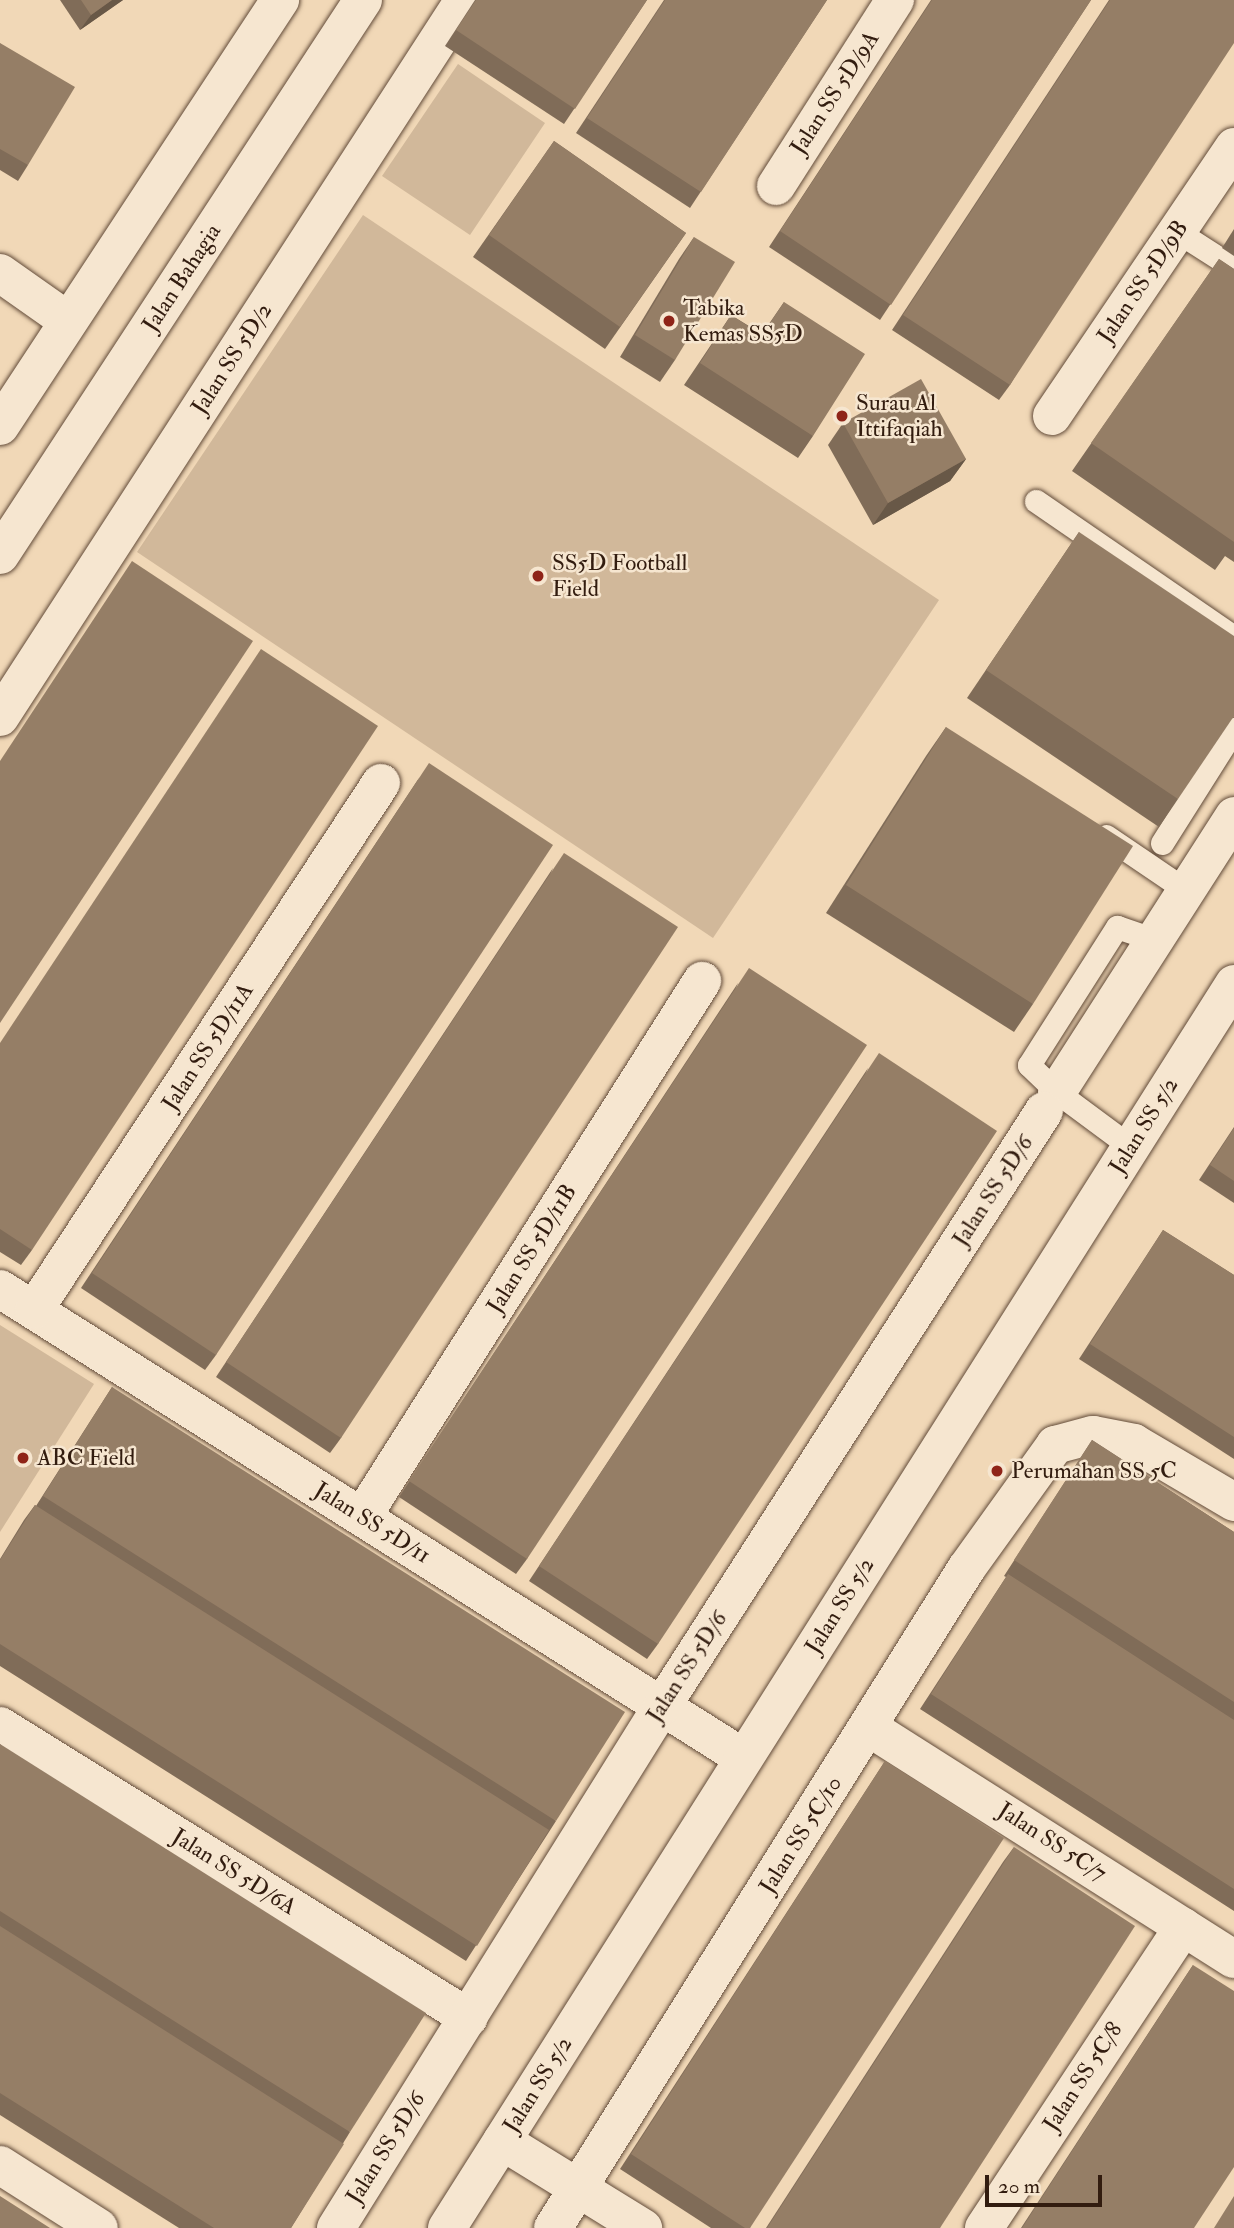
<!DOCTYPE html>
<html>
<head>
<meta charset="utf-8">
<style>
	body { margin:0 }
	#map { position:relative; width:1234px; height:2228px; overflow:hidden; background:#f1d8b7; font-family:"IM FELL Double Pica",serif }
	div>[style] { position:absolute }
	.green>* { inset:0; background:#d1b89a }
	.roads { filter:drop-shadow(0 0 2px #624b39) drop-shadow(0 0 2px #624b39) }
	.lane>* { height:23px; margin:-11.5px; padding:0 11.5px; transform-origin:11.5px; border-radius:11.5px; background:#f6e6d0 }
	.street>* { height:38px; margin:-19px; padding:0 19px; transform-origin:19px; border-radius:19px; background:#f6e6d0 }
	.secondary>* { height:38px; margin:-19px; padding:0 19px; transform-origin:19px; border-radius:19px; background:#f6e6d0 }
	.wall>* { inset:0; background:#806c58 }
	.shaded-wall>* { inset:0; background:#685847 }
	.building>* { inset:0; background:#957e66 }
	.dots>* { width:19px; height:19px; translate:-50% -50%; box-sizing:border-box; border:4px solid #f6e6d0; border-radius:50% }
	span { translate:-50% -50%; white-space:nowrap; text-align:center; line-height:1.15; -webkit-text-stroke:5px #f6e6d0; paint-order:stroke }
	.street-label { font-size:23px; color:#321c0f }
	.poi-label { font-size:23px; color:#321c0f }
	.left { translate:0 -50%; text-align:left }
	.scale { position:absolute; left:985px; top:2175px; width:117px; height:32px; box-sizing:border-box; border:4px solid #321c0f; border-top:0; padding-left:9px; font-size:21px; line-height:24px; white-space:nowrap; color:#321c0f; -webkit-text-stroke:5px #f6e6d0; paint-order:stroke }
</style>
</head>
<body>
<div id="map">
	<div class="green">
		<i style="clip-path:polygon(458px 64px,545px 123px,470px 235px,382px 176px)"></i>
		<i style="clip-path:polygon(363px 215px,939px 600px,713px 938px,137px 552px)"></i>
		<i style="clip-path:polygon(0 1325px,94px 1384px,0 1532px)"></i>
	</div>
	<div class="roads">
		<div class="lane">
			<i style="left:1178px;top:232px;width:67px;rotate:32.7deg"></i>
			<i style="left:1036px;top:501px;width:240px;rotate:34.5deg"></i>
			<i style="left:1106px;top:836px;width:98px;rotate:34.2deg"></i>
			<i style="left:1162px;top:843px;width:135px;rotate:-57.7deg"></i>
			<i style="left:1131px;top:1147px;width:92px;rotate:-143.4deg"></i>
			<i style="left:1057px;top:1092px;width:39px;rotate:-136deg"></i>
			<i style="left:1029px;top:1065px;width:164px;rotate:-57.5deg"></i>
			<i style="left:1117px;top:927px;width:40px;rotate:18.9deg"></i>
		</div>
		<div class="street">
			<i style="left:776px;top:186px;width:221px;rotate:-57.4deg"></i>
			<i style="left:0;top:273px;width:83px;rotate:35.2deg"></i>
			<i style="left:1052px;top:416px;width:325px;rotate:-55.9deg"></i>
			<i style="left:0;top:717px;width:854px;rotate:-57.09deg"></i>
			<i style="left:1057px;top:1092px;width:328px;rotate:-57.3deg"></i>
			<i style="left:0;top:1289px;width:879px;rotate:32.23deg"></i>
			<i style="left:34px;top:1310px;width:631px;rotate:-56.64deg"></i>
			<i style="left:362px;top:1517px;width:635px;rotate:-57.61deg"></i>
			<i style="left:0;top:1726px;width:552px;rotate:31.91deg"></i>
			<i style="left:868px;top:1727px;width:433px;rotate:32.4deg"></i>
			<i style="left:502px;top:2141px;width:166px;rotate:31.7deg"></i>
			<i style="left:0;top:2165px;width:117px;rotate:32.5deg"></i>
			<i style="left:336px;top:2228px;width:615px;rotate:-58.01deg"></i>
			<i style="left:662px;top:1706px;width:707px;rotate:-57.3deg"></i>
			<i style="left:553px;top:2228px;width:778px;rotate:-57.92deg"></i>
			<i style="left:966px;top:1569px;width:153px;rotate:-54.3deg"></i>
			<i style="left:1055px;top:1445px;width:39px;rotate:-15deg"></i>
			<i style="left:1093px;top:1435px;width:42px;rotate:11deg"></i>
			<i style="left:1134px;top:1443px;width:116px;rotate:30.5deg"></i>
			<i style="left:984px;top:2228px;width:361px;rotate:-56.5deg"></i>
		</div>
		<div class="secondary">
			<i style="left:0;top:426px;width:510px;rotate:-56.68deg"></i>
			<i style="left:0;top:555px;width:663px;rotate:-56.81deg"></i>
			<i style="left:447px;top:2228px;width:1472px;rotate:-57.68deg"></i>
		</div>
	</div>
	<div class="wall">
		<i style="clip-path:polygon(60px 0,123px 0,80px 30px)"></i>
		<i style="clip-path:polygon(475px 0,647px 0,564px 124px,445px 46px)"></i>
		<i style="clip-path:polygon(664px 0,827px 0,690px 208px,576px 133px)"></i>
		<i style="clip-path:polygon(931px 0,1091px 0,880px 320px,769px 247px)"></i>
		<i style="clip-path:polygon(1109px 0,1234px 0,1010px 385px,999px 400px,892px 330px)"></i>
		<i style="clip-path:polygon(0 43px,28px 165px,18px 181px,0 170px)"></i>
		<i style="clip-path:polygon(554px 141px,686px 233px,605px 349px,473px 257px)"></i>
		<i style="clip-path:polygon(1234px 229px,1234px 256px,1222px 248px)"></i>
		<i style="clip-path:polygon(694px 237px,675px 360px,660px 382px,620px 357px,679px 259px)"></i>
		<i style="clip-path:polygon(1219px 259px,1234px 269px,1234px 562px,1225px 556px,1215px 570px,1072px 471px)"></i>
		<i style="clip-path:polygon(784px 302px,813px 436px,798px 458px,684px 385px,731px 315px,762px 334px)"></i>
		<i style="clip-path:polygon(843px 423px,966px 459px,950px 481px,873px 525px,828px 445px)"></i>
		<i style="clip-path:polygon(1079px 532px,1178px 799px,1159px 827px,967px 698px)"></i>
		<i style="clip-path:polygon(946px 727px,1033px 1004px,1014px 1032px,826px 913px,926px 756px)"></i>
		<i style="clip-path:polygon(419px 778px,216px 1355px,205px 1370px,81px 1288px)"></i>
		<i style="clip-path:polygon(553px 868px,341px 1438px,330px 1453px,216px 1377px)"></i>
		<i style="clip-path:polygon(738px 983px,527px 1559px,516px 1574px,399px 1497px)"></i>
		<i style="clip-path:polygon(0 1043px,32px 1250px,21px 1265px,0 1252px)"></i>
		<i style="clip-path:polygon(868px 1068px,658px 1644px,647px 1659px,529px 1581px)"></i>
		<i style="clip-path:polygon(1234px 1127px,1234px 1203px,1199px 1180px)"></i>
		<i style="clip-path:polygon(1163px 1230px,1234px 1275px,1234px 1459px,1079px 1359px)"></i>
		<i style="clip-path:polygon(112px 1387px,556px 1821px,466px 1961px,0 1666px,0 1559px,24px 1520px,35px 1505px,36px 1506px)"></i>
		<i style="clip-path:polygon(1092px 1440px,1234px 1532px,1234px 1911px,920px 1709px,1006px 1577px,1004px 1576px)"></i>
		<i style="clip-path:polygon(0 1744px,350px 2132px,291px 2228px,179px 2228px,0 2115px)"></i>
		<i style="clip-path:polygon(885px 1761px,750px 2228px,711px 2228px,620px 2169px)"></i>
		<i style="clip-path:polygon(1014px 1847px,940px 2228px,766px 2228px,1003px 1862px)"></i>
		<i style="clip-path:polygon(1193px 1965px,1194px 2228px,1021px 2228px,1183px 1980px)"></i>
	</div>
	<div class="shaded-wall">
		<i style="clip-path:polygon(112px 0,123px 0,80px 30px,91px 15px)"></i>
		<i style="clip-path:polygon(966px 459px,950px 481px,873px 525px,888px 503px)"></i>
	</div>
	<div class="building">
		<i style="clip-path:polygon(81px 0,112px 0,91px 15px)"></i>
		<i style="clip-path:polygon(476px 0,647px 0,575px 109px,456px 30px)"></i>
		<i style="clip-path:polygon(665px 0,827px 0,701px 192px,587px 118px)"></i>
		<i style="clip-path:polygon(932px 0,1091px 0,891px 305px,780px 231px)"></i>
		<i style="clip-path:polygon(1110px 0,1234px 0,1234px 43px,1010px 385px,903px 315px)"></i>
		<i style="clip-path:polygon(0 43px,75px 87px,28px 165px,0 149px)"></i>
		<i style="clip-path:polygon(554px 141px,686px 233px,620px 327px,489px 235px)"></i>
		<i style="clip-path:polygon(694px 237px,735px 262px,675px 360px,635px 335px)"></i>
		<i style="clip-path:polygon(1219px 259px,1234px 269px,1234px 542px,1091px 443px)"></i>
		<i style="clip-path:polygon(784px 302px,865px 354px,813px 436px,700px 363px,731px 315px,762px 335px)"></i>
		<i style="clip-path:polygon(921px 379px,966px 459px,888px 503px,843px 423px)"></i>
		<i style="clip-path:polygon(1079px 532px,1234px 636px,1234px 716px,1178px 799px,986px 670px)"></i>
		<i style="clip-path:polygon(132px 561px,253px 641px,0 1023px,0 761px)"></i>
		<i style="clip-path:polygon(261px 649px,378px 726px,32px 1250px,0 1229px,0 1043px)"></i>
		<i style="clip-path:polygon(946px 727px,1133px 846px,1033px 1004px,846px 885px)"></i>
		<i style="clip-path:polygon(429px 763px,553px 845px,216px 1355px,92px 1273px)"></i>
		<i style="clip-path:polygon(564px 853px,678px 927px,341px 1438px,226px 1362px)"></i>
		<i style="clip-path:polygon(749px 968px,867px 1045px,527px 1559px,409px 1481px)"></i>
		<i style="clip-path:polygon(879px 1053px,997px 1131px,658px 1644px,539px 1566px)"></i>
		<i style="clip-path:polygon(1234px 1128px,1234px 1181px,1210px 1165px)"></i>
		<i style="clip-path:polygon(1163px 1230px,1234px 1275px,1234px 1437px,1090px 1344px)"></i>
		<i style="clip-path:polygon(112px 1387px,625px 1712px,556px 1821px,43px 1496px)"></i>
		<i style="clip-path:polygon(1092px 1440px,1234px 1532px,1234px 1702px,1014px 1560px)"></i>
		<i style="clip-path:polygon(35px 1505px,549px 1830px,477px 1946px,0 1644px,0 1560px)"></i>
		<i style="clip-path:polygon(1008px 1574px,1234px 1720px,1234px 1889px,931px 1694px)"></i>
		<i style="clip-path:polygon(0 1744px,426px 2013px,350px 2132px,0 1911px)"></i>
		<i style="clip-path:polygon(885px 1761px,1004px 1838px,750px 2228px,745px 2228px,631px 2154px)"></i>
		<i style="clip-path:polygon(1014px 1847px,1135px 1926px,940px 2228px,767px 2228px)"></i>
		<i style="clip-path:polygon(0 1926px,344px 2144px,291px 2228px,214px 2228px,0 2093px)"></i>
		<i style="clip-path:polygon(1193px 1965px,1234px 1991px,1234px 2167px,1194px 2228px,1022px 2228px)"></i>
		<i style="clip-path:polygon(0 2196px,50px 2228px,0 2228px)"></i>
		<i style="clip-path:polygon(1234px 2196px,1234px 2228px,1214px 2228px)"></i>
	</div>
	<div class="dots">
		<i style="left:669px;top:321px;background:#8f2418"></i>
		<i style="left:842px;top:416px;background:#8f2418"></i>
		<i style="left:538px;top:576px;background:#8f2418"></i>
		<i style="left:23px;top:1458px;background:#8f2418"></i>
		<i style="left:997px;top:1471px;background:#8f2418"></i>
	</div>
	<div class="street-label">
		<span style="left:835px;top:93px;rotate:-57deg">Jalan SS 5D/9A</span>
		<span style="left:182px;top:278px;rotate:-57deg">Jalan Bahagia</span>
		<span style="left:1143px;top:282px;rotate:-56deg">Jalan SS 5D/9B</span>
		<span style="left:232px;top:359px;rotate:-57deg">Jalan SS 5D/2</span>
		<span style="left:208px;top:1047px;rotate:-57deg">Jalan SS 5D/11A</span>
		<span style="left:1144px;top:1126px;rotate:-58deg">Jalan SS 5/2</span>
		<span style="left:993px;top:1191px;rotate:-57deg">Jalan SS 5D/6</span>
		<span style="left:532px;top:1249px;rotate:-58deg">Jalan SS 5D/11B</span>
		<span style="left:372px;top:1523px;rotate:32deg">Jalan SS 5D/11</span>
		<span style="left:840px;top:1606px;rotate:-58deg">Jalan SS 5/2</span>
		<span style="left:687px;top:1667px;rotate:-57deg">Jalan SS 5D/6</span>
		<span style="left:801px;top:1835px;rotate:-58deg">Jalan SS 5C/10</span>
		<span style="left:1052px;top:1842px;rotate:33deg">Jalan SS 5C/7</span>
		<span style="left:234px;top:1872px;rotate:32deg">Jalan SS 5D/6A</span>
		<span style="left:1083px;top:2077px;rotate:-57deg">Jalan SS 5C/8</span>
		<span style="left:538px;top:2085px;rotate:-58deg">Jalan SS 5/2</span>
		<span style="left:386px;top:2148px;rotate:-58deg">Jalan SS 5D/6</span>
	</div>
	<div class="poi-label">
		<span class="left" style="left:683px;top:321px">Tabika<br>Kemas SS5D</span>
		<span class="left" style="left:856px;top:416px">Surau Al<br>Ittifaqiah</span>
		<span class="left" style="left:552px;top:576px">SS5D Football<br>Field</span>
		<span class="left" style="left:37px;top:1458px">ABC Field</span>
		<span class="left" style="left:1011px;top:1471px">Perumahan SS 5C</span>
	</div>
	<div class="scale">20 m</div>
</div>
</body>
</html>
